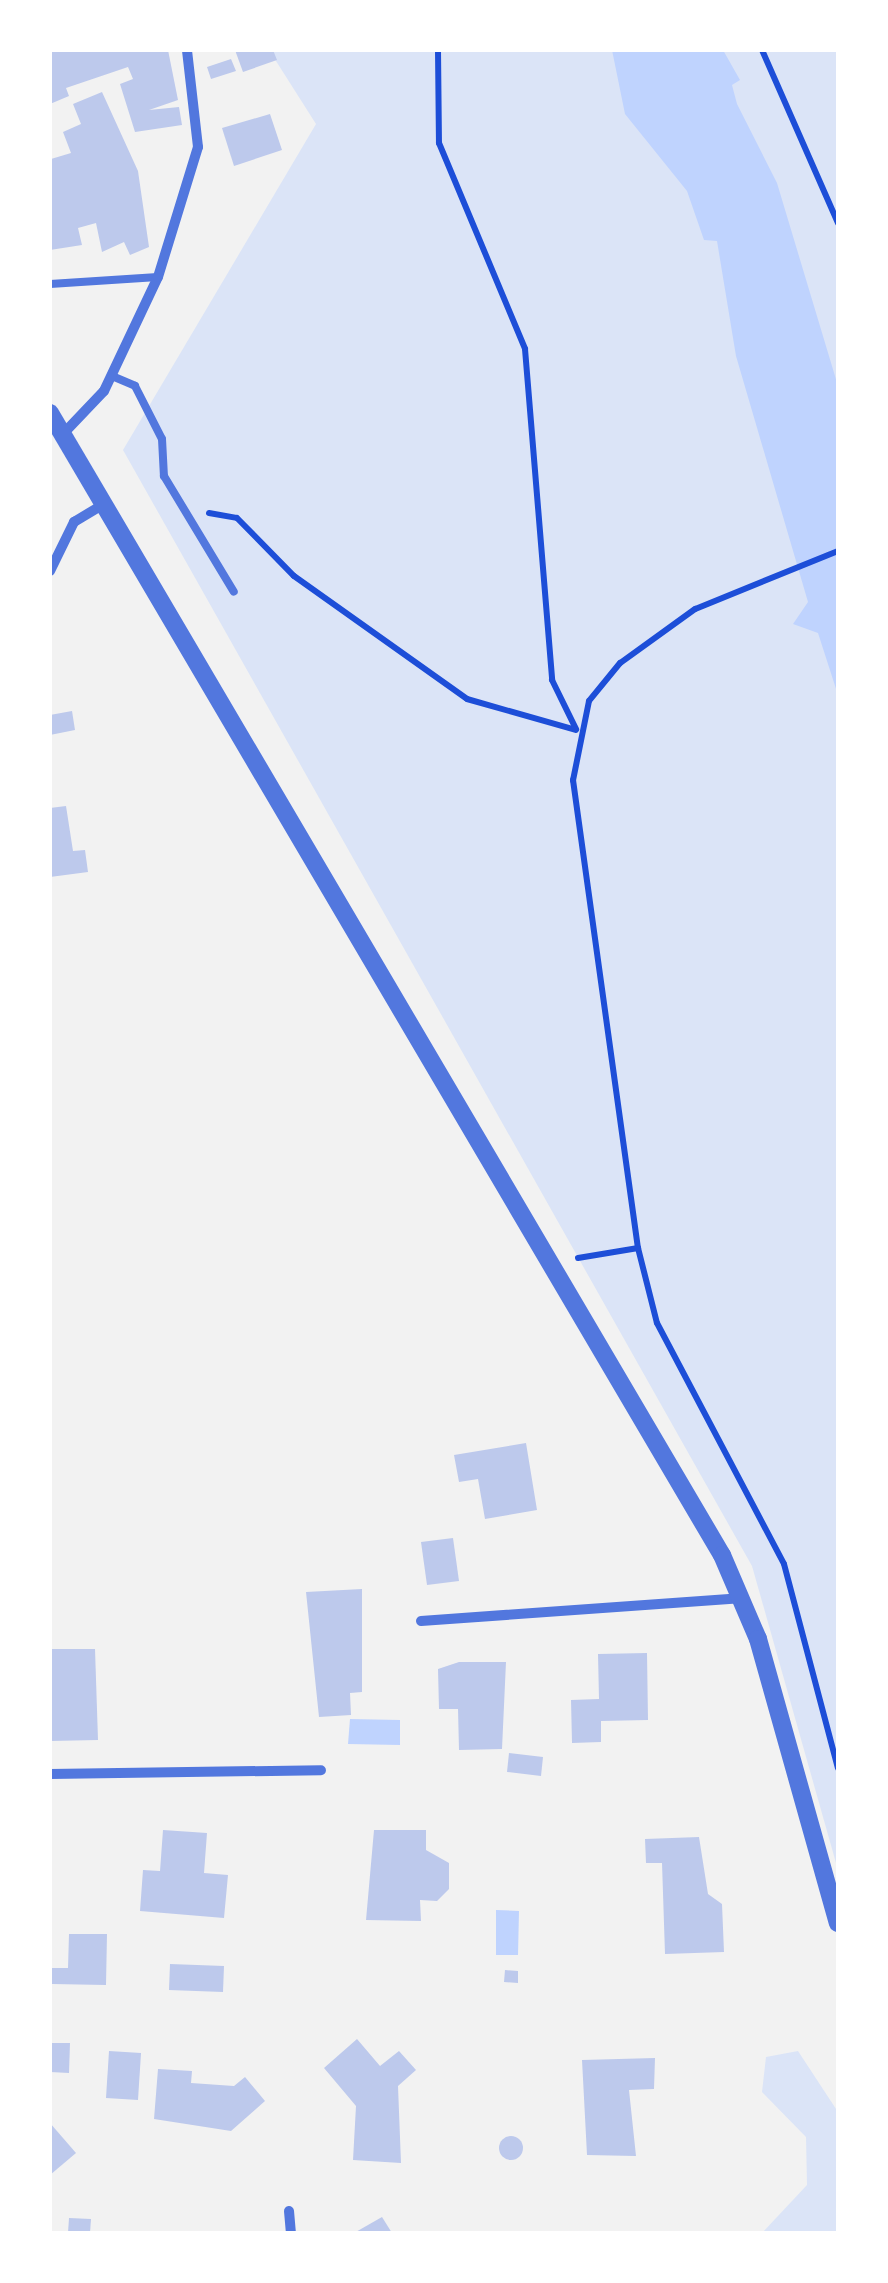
<!DOCTYPE html>
<html>
<head>
<meta charset="utf-8">
<style>
	body { margin:0 }
	#map { position:relative; width:888px; height:2283px; overflow:hidden; background:#f2f2f2; font-family:"Fira Sans",sans-serif }
	div>[style] { position:absolute }
	.green>* { inset:0; background:#dbe4f7 }
	.water>* { inset:0; background:#bfd3fe }
	.building>* { inset:0; background:#bdc9ec }
	.round { border-radius:50% }
	.path>* { height:6px; margin:-3px; padding:0 3px; transform-origin:3px; border-radius:3px; background:#1d4ed8 }
	.service>* { height:8px; margin:-4px; padding:0 4px; transform-origin:4px; border-radius:4px; background:#5277de }
	.minor>* { height:10px; margin:-5px; padding:0 5px; transform-origin:5px; border-radius:5px; background:#5277de }
	.tertiary>* { height:18px; margin:-9px; padding:0 9px; transform-origin:9px; border-radius:9px; background:#5277de }
	span { translate:-50% -50%; white-space:nowrap; text-align:center; line-height:1.15; -webkit-text-stroke:8px #fff; paint-order:stroke }
	.frame { position:absolute; inset:0; border:52px solid #fff; pointer-events:none }
</style>
</head>
<body>
<div id="map">
	<div class="green">
		<i style="clip-path:polygon(269px 50px,838px 50px,838px 1870px,752px 1566px,123px 450px,316px 124px)"></i>
		<i style="clip-path:polygon(798px 2051px,838px 2112px,838px 2233px,762px 2233px,807px 2185px,806px 2137px,762px 2092px,766px 2057px)"></i>
	</div>
	<div class="water">
		<i style="clip-path:polygon(612px 50px,723px 50px,740px 80px,732px 85px,737px 104px,777px 183px,838px 386px,838px 695px,818px 633px,793px 624px,808px 602px,736px 356px,717px 241px,704px 240px,687px 191px,625px 114px)"></i>
		<i style="clip-path:polygon(350px 1719px,400px 1720px,400px 1745px,348px 1744px)"></i>
		<i style="clip-path:polygon(496px 1910px,519px 1911px,518px 1955px,496px 1955px)"></i>
	</div>
	<div class="building">
		<i style="clip-path:polygon(50px 50px,168px 50px,178px 100px,149px 110px,179px 107px,182px 125px,135px 132px,120px 84px,133px 79px,128px 67px,66px 88px,69px 96px,50px 104px)"></i>
		<i style="clip-path:polygon(235px 50px,273px 50px,277px 60px,243px 72px)"></i>
		<i style="clip-path:polygon(231px 59px,236px 71px,211px 79px,207px 67px)"></i>
		<i style="clip-path:polygon(102px 92px,138px 171px,149px 247px,130px 255px,124px 242px,102px 252px,96px 223px,78px 228px,82px 245px,50px 250px,51px 159px,71px 153px,63px 132px,81px 124px,73px 104px)"></i>
		<i style="clip-path:polygon(270px 114px,282px 150px,234px 166px,222px 128px)"></i>
		<i style="clip-path:polygon(72px 711px,75px 730px,50px 735px,50px 715px)"></i>
		<i style="clip-path:polygon(66px 806px,73px 851px,85px 850px,88px 872px,50px 877px,50px 808px)"></i>
		<i style="clip-path:polygon(526px 1443px,537px 1510px,485px 1519px,478px 1479px,459px 1482px,454px 1455px)"></i>
		<i style="clip-path:polygon(453px 1538px,459px 1581px,427px 1585px,421px 1542px)"></i>
		<i style="clip-path:polygon(362px 1589px,362px 1692px,350px 1693px,351px 1715px,319px 1717px,306px 1592px)"></i>
		<i style="clip-path:polygon(50px 1649px,95px 1649px,98px 1740px,50px 1741px)"></i>
		<i style="clip-path:polygon(647px 1653px,648px 1720px,601px 1721px,601px 1742px,572px 1743px,571px 1700px,599px 1699px,598px 1654px)"></i>
		<i style="clip-path:polygon(459px 1662px,506px 1662px,502px 1749px,459px 1750px,458px 1709px,439px 1709px,438px 1669px)"></i>
		<i style="clip-path:polygon(509px 1753px,543px 1757px,541px 1776px,507px 1772px)"></i>
		<i style="clip-path:polygon(163px 1830px,207px 1833px,204px 1873px,228px 1875px,224px 1918px,140px 1911px,143px 1870px,160px 1871px)"></i>
		<i style="clip-path:polygon(374px 1830px,426px 1830px,426px 1850px,449px 1863px,449px 1889px,437px 1901px,420px 1900px,421px 1921px,366px 1920px)"></i>
		<i style="clip-path:polygon(699px 1837px,708px 1894px,722px 1904px,724px 1952px,665px 1954px,662px 1863px,646px 1863px,645px 1839px)"></i>
		<i style="clip-path:polygon(69px 1934px,107px 1934px,106px 1985px,52px 1984px,52px 1968px,68px 1968px)"></i>
		<i style="clip-path:polygon(170px 1964px,224px 1966px,223px 1992px,169px 1990px)"></i>
		<i style="clip-path:polygon(505px 1970px,518px 1971px,518px 1983px,504px 1982px)"></i>
		<i style="clip-path:polygon(357px 2039px,380px 2066px,399px 2051px,416px 2070px,398px 2086px,401px 2163px,353px 2160px,356px 2106px,324px 2068px)"></i>
		<i style="clip-path:polygon(50px 2043px,70px 2043px,69px 2073px,50px 2072px)"></i>
		<i style="clip-path:polygon(109px 2051px,141px 2053px,138px 2100px,106px 2098px)"></i>
		<i style="clip-path:polygon(655px 2058px,654px 2089px,629px 2090px,636px 2156px,587px 2155px,582px 2060px)"></i>
		<i style="clip-path:polygon(158px 2069px,192px 2071px,191px 2083px,234px 2086px,245px 2077px,265px 2101px,231px 2131px,154px 2119px)"></i>
		<i style="clip-path:polygon(50px 2123px,76px 2153px,50px 2175px)"></i>
		<i class="round" style="left:499px;top:2136px;width:24px;height:24px"></i>
		<i style="clip-path:polygon(382px 2217px,392px 2233px,354px 2233px)"></i>
		<i style="clip-path:polygon(69px 2218px,91px 2219px,90px 2233px,68px 2233px)"></i>
	</div>
	<div class="path">
		<i style="left:438px;top:50px;width:93px;rotate:89.4deg"></i>
		<i style="left:439px;top:143px;width:223px;rotate:67.3deg"></i>
		<i style="left:525px;top:349px;width:332px;rotate:85.3deg"></i>
		<i style="left:552px;top:680px;width:55px;rotate:63.9deg"></i>
		<i style="left:762px;top:50px;width:189px;rotate:66.3deg"></i>
		<i style="left:209px;top:513px;width:28px;rotate:10deg"></i>
		<i style="left:237px;top:518px;width:81px;rotate:45.5deg"></i>
		<i style="left:294px;top:576px;width:212px;rotate:35.4deg"></i>
		<i style="left:467px;top:699px;width:113px;rotate:15.9deg"></i>
		<i style="left:838px;top:551px;width:154px;rotate:157.9deg"></i>
		<i style="left:695px;top:609px;width:92px;rotate:144.2deg"></i>
		<i style="left:620px;top:663px;width:49px;rotate:129.2deg"></i>
		<i style="left:589px;top:701px;width:81px;rotate:101.4deg"></i>
		<i style="left:573px;top:780px;width:472px;rotate:82.1deg"></i>
		<i style="left:638px;top:1248px;width:77px;rotate:75.8deg"></i>
		<i style="left:657px;top:1323px;width:272px;rotate:62.2deg"></i>
		<i style="left:784px;top:1564px;width:211px;rotate:75.2deg"></i>
		<i style="left:578px;top:1258px;width:61px;rotate:-9.5deg"></i>
	</div>
	<div class="service">
		<i style="left:50px;top:284px;width:108px;rotate:-3.7deg"></i>
		<i style="left:112px;top:376px;width:25px;rotate:23deg"></i>
		<i style="left:135px;top:386px;width:59px;rotate:63deg"></i>
		<i style="left:162px;top:439px;width:37px;rotate:87deg"></i>
		<i style="left:164px;top:476px;width:135px;rotate:58.9deg"></i>
	</div>
	<div class="minor">
		<i style="left:63px;top:434px;width:59px;rotate:-46.4deg"></i>
		<i style="left:104px;top:391px;width:126px;rotate:-64.7deg"></i>
		<i style="left:158px;top:277px;width:136px;rotate:-72.9deg"></i>
		<i style="left:198px;top:147px;width:98px;rotate:-96.5deg"></i>
		<i style="left:50px;top:571px;width:55px;rotate:-63.9deg"></i>
		<i style="left:74px;top:522px;width:35px;rotate:-31deg"></i>
		<i style="left:421px;top:1621px;width:323px;rotate:-4.1deg"></i>
		<i style="left:50px;top:1774px;width:271px;rotate:-0.8deg"></i>
		<i style="left:289px;top:2211px;width:22px;rotate:85deg"></i>
	</div>
	<div class="tertiary">
		<i style="left:50px;top:413px;width:1325px;rotate:59.53deg"></i>
		<i style="left:722px;top:1555px;width:91px;rotate:66.8deg"></i>
		<i style="left:758px;top:1639px;width:295px;rotate:74.3deg"></i>
	</div>
	<div class="frame"></div>
</div>
</body>
</html>
